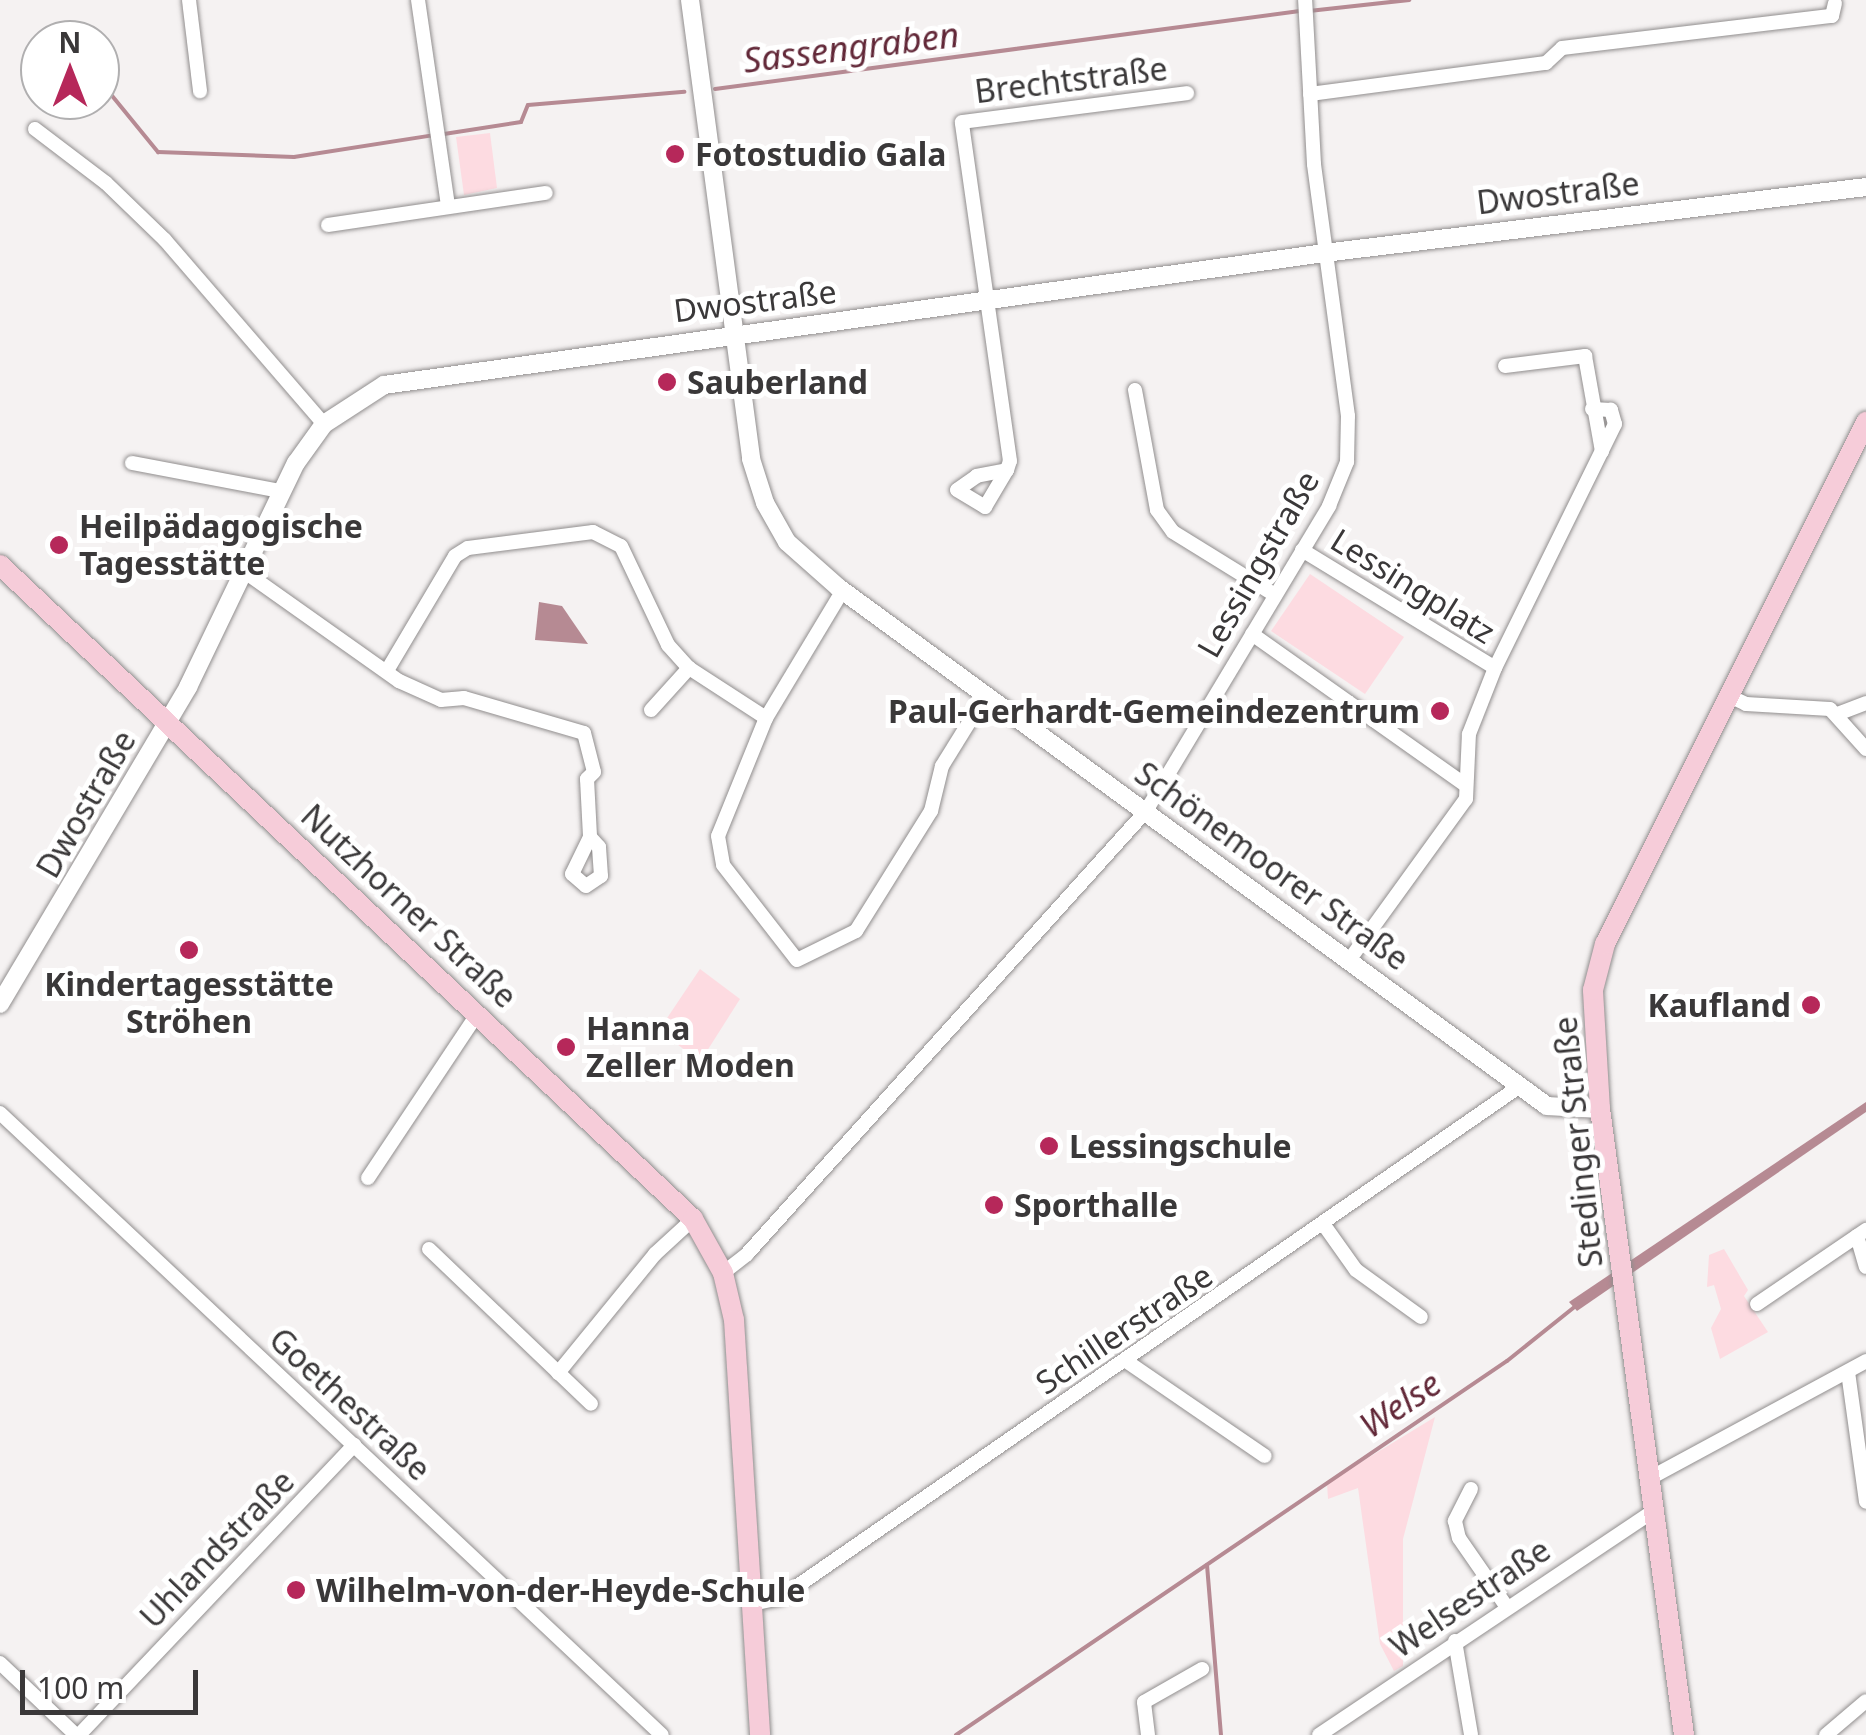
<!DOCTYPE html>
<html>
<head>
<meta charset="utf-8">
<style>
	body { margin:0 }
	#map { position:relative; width:1866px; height:1735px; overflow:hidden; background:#f5f2f2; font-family:"Noto Sans",sans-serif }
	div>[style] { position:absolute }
	.green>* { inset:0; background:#fddbe1 }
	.water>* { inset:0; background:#b68a93 }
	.stream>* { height:4px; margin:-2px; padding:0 2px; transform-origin:2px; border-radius:2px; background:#b68a93 }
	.roads { filter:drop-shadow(0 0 2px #918e8e) drop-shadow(0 0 2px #918e8e) }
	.minor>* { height:14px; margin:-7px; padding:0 7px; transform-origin:7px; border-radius:7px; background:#fff }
	.tertiary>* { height:18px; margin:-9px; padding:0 9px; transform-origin:9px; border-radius:9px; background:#fff }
	.secondary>* { height:20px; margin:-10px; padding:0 10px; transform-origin:10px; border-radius:10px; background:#f6ccd9 }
	.dots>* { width:28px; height:28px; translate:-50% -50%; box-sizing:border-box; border:5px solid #fff; border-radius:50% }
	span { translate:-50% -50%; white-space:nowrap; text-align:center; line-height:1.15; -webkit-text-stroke:10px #fff; paint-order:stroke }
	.street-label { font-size:32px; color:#3a3839 }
	.poi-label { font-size:32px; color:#3a3839; font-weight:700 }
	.left { translate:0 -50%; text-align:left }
	.right { translate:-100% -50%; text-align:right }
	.water-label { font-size:35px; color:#622838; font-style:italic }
	.north { position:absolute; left:20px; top:20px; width:100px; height:100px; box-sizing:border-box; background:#fff; border:2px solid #b0afb0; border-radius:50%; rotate:0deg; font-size:28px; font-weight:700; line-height:40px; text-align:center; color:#3a3839 }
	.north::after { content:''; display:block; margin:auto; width:35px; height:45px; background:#b6285a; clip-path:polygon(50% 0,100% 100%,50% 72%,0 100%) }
	.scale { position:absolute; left:20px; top:1670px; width:178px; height:45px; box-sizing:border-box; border:5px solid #3a3839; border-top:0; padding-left:12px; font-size:30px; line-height:35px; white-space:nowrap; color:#3a3839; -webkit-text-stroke:8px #fff; paint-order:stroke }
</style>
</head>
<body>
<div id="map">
	<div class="green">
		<i style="clip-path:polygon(490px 133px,497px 188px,464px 195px,456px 137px)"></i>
		<i style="clip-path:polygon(1310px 574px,1404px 637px,1365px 694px,1271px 631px)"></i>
		<i style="clip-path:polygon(700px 969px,740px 999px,700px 1062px,659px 1030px)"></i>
		<i style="clip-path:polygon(1724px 1249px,1748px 1290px,1744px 1296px,1768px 1332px,1720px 1359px,1711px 1328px,1721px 1309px,1714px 1285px,1707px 1287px,1709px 1255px)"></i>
		<i style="clip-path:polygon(1435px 1417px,1403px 1539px,1403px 1666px,1394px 1671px,1380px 1644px,1358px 1488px,1328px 1499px,1327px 1483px)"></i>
	</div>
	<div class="water">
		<i style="clip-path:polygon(539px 602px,562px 606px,588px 644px,535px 640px)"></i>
		<i style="clip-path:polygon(1866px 1102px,1866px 1112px,1577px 1311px,1569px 1302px)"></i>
	</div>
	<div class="stream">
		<i style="left:1309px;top:11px;width:101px;rotate:-6.3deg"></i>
		<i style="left:64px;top:28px;width:14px;rotate:56deg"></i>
		<i style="left:100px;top:81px;width:92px;rotate:50.8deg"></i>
		<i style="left:158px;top:152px;width:136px;rotate:2.1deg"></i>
		<i style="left:294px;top:157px;width:143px;rotate:-8.9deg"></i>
		<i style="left:715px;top:89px;width:590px;rotate:-7.59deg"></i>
		<i style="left:444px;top:134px;width:78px;rotate:-8.9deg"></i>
		<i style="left:521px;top:122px;width:18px;rotate:-68deg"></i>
		<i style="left:528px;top:105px;width:157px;rotate:-4.8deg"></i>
		<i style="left:1207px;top:1565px;width:171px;rotate:85.3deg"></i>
		<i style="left:956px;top:1735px;width:666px;rotate:-34.17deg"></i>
		<i style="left:1507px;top:1361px;width:90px;rotate:-38.7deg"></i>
	</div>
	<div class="roads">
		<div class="minor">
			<i style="left:189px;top:0;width:92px;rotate:83.1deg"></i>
			<i style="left:418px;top:0;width:207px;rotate:81.7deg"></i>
			<i style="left:1310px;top:94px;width:238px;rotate:-7.5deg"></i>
			<i style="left:1546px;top:63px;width:22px;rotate:-43deg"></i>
			<i style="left:1562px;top:48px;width:272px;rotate:-6.8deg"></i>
			<i style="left:1832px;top:16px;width:13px;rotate:-77deg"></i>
			<i style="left:35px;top:129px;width:89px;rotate:37.3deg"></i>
			<i style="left:106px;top:183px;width:82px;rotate:44deg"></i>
			<i style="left:165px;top:240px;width:243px;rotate:49.2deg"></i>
			<i style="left:328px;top:225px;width:220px;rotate:-8.4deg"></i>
			<i style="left:1505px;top:366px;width:81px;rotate:-7.1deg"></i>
			<i style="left:1585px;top:356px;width:97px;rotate:79.9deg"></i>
			<i style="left:1135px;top:390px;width:122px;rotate:79.6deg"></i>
			<i style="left:1157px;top:510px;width:27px;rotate:54deg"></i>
			<i style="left:1173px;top:532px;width:120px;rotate:31.7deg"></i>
			<i style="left:132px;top:463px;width:151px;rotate:10.7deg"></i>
			<i style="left:1007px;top:470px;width:31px;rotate:169deg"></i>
			<i style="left:977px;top:476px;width:24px;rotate:145deg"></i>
			<i style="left:957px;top:490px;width:33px;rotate:31deg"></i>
			<i style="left:985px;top:507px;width:43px;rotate:-59.3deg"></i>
			<i style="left:1007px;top:470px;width:9px;rotate:-72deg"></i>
			<i style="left:1010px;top:461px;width:342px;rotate:-98.1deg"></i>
			<i style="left:962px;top:122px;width:227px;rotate:-7.3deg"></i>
			<i style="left:1302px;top:550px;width:226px;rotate:31.4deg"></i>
			<i style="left:245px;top:572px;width:189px;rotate:35.3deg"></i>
			<i style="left:399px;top:681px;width:46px;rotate:24.3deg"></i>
			<i style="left:441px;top:700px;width:23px;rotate:-5deg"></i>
			<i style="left:464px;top:698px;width:125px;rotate:16.3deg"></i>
			<i style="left:584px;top:733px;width:40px;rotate:75.6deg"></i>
			<i style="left:594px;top:772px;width:10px;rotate:135deg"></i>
			<i style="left:587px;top:779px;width:58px;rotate:87deg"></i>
			<i style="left:590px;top:837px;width:41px;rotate:115.9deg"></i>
			<i style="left:572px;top:874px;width:18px;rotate:41deg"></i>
			<i style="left:586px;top:886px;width:18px;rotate:-34deg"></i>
			<i style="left:601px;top:876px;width:29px;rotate:-94deg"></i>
			<i style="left:599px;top:847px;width:13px;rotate:-132deg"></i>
			<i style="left:843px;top:590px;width:149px;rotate:121deg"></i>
			<i style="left:766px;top:718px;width:127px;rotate:112.1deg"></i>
			<i style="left:718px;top:836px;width:29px;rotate:80deg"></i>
			<i style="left:723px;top:865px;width:120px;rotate:52.1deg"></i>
			<i style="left:797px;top:960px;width:66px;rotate:-26.2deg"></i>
			<i style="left:856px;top:931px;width:142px;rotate:-58deg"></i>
			<i style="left:931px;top:811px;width:46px;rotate:-76.3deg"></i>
			<i style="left:942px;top:766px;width:84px;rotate:-58.2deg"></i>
			<i style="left:1252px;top:634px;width:261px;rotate:35.3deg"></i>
			<i style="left:388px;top:669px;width:131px;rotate:-59.3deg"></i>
			<i style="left:455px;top:556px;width:15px;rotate:-32deg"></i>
			<i style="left:468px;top:548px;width:126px;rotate:-7.3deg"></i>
			<i style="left:593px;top:532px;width:31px;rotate:27deg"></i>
			<i style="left:621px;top:546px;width:110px;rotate:64.6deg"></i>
			<i style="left:668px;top:645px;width:31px;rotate:48deg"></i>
			<i style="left:689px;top:668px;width:92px;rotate:33deg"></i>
			<i style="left:1729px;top:696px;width:19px;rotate:25deg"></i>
			<i style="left:1746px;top:704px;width:84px;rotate:3.4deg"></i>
			<i style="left:1830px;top:709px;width:54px;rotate:48deg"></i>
			<i style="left:651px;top:710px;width:57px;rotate:-47.9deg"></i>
			<i style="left:1840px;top:713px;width:28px;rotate:-21deg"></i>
			<i style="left:1350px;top:959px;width:198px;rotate:-54.1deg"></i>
			<i style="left:1466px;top:799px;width:65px;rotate:-87.4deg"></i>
			<i style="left:1469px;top:734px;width:71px;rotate:-68.5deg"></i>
			<i style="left:1495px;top:668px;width:272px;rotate:-63.8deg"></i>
			<i style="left:1615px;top:424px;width:15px;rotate:-106deg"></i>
			<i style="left:1611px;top:410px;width:19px;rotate:-177deg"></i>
			<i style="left:0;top:1113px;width:908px;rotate:43.22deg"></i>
			<i style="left:368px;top:1178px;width:198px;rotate:-56.3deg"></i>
			<i style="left:1324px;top:1225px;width:55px;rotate:54.6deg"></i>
			<i style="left:1356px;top:1270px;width:80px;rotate:35.9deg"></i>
			<i style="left:1857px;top:1236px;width:32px;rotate:74deg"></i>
			<i style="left:429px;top:1249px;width:224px;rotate:43.7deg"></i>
			<i style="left:723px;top:1273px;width:31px;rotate:-38deg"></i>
			<i style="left:747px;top:1254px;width:596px;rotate:-47.99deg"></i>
			<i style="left:1146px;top:811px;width:356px;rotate:-59deg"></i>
			<i style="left:1329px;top:506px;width:48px;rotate:-67.8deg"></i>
			<i style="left:1347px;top:462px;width:46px;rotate:-88.8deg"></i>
			<i style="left:1348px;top:416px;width:254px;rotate:-97.7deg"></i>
			<i style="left:1314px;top:164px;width:164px;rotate:-93.1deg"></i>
			<i style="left:1757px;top:1304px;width:132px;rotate:-34.2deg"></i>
			<i style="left:1126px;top:1361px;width:168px;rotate:34.4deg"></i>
			<i style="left:1848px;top:1372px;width:131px;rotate:82.1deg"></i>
			<i style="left:558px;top:1373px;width:154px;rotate:-50.8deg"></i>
			<i style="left:655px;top:1254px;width:52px;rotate:-42.6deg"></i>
			<i style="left:1650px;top:1478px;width:246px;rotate:-28.4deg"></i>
			<i style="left:1471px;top:1489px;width:36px;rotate:117deg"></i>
			<i style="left:1455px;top:1521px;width:17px;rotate:77deg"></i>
			<i style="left:1459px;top:1538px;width:83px;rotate:55.3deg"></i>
			<i style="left:752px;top:1604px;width:29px;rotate:-12deg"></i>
			<i style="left:780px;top:1598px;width:900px;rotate:-34.68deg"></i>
			<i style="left:1455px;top:1641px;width:95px;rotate:80.3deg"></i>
			<i style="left:0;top:1663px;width:105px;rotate:43.5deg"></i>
			<i style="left:79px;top:1735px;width:400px;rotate:-46.5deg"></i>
			<i style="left:1148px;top:1735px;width:33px;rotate:-97deg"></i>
			<i style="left:1144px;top:1702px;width:67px;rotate:-29.6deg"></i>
			<i style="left:1319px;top:1735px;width:403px;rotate:-33.8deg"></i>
			<i style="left:1826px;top:1735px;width:52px;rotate:-40.4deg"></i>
		</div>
		<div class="tertiary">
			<i style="left:690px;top:0;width:463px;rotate:82.4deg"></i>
			<i style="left:751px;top:459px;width:46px;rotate:72.3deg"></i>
			<i style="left:765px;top:503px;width:45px;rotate:60.6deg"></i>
			<i style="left:787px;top:542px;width:69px;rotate:41.5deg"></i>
			<i style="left:839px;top:588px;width:877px;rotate:36.19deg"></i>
			<i style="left:1547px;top:1106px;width:53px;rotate:3.2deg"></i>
			<i style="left:0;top:1004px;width:369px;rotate:-59.3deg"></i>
			<i style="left:188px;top:687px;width:249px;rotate:-64.3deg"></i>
			<i style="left:296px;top:463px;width:48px;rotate:-54.3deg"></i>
			<i style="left:324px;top:424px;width:72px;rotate:-33deg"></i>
			<i style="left:384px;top:385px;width:949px;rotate:-7.99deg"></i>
			<i style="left:1324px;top:253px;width:546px;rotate:-6.94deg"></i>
		</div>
		<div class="secondary">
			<i style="left:0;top:565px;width:953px;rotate:43.34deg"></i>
			<i style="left:693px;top:1219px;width:62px;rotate:60.9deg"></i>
			<i style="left:723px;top:1273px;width:48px;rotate:76.8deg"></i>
			<i style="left:734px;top:1320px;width:416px;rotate:86.4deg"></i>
			<i style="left:1684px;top:1735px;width:632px;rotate:-97.64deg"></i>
			<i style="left:1600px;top:1109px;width:119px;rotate:-93.4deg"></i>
			<i style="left:1593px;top:990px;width:48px;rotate:-75.4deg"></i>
			<i style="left:1605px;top:944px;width:584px;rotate:-63.43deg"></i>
		</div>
	</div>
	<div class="dots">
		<i style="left:675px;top:154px;background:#b6285a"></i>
		<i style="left:667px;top:382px;background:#b6285a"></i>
		<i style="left:59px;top:545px;background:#b6285a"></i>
		<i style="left:1440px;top:711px;background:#b6285a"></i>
		<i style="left:189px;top:950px;background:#b6285a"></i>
		<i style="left:1811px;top:1005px;background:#b6285a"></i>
		<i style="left:566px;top:1047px;background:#b6285a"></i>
		<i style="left:1049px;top:1146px;background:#b6285a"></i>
		<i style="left:994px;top:1205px;background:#b6285a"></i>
		<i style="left:296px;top:1590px;background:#b6285a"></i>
	</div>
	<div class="street-label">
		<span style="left:1071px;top:80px;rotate:-7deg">Brechtstraße</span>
		<span style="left:1558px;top:193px;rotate:-7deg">Dwostraße</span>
		<span style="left:755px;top:301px;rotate:-7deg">Dwostraße</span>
		<span style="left:1258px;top:564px;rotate:-60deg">Lessingstraße</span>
		<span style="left:1413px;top:586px;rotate:32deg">Lessingplatz</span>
		<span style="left:86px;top:804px;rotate:-60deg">Dwostraße</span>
		<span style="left:1272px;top:866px;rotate:36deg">Schönemoorer Straße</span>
		<span style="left:409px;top:906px;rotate:43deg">Nutzhorner Straße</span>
		<span style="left:1578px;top:1142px;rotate:-96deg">Stedinger Straße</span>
		<span style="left:1124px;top:1329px;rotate:-34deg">Schillerstraße</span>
		<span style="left:350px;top:1404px;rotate:43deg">Goethestraße</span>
		<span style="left:217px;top:1549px;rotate:-46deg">Uhlandstraße</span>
		<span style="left:1470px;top:1598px;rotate:-34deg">Welsestraße</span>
	</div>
	<div class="poi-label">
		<span class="left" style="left:695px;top:154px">Fotostudio Gala</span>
		<span class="left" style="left:687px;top:382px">Sauberland</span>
		<span class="left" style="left:79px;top:545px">Heilpädagogische<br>Tagesstätte</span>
		<span class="right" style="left:1420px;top:711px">Paul-Gerhardt-Gemeindezentrum</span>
		<span style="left:189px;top:1003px">Kindertagesstätte<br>Ströhen</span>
		<span class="right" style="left:1791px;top:1005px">Kaufland</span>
		<span class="left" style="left:586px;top:1047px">Hanna<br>Zeller Moden</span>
		<span class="left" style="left:1069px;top:1146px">Lessingschule</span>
		<span class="left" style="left:1014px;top:1205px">Sporthalle</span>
		<span class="left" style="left:316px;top:1590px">Wilhelm-von-der-Heyde-Schule</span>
	</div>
	<div class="water-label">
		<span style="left:851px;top:47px;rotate:-7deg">Sassengraben</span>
		<span style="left:1400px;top:1404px;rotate:-34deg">Welse</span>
	</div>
	<div class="north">N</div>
	<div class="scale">100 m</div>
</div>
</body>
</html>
